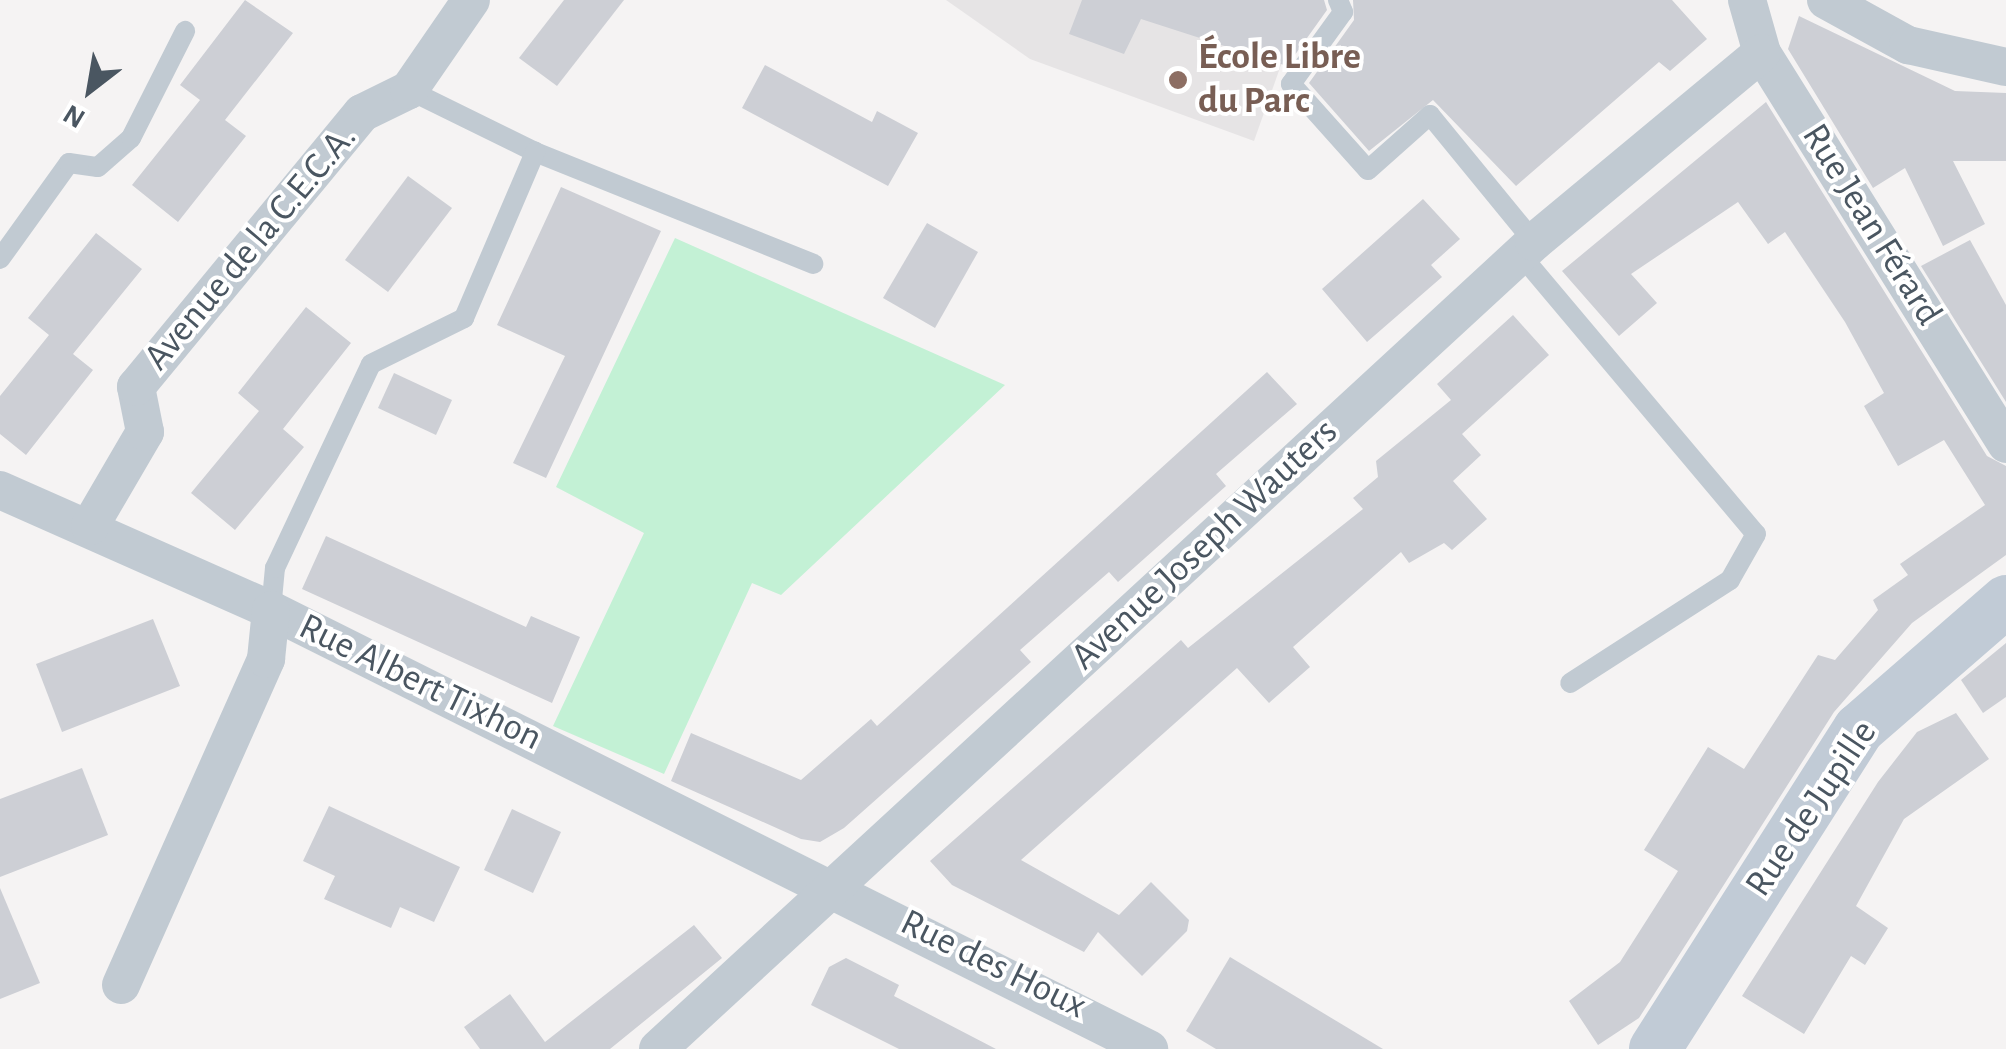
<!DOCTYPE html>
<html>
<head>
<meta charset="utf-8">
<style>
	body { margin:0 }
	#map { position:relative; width:2006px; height:1049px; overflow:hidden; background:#f5f3f3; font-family:"Alegreya Sans",sans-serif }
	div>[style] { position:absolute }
	.education>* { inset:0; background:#e6e4e5 }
	.green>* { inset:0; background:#c3f1d5 }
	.building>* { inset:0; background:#cdcfd5 }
	.lane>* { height:20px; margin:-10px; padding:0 10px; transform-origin:10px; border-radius:10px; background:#c1cad2 }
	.street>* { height:38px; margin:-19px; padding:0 19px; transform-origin:19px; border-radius:19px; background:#c1cad2 }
	.secondary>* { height:52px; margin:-26px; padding:0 26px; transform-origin:26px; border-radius:26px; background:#c1cbd6 }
	.dots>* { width:28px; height:28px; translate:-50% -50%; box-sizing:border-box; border:5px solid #fff; border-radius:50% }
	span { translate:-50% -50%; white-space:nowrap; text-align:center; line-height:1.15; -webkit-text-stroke:8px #fff; paint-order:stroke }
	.education-label { font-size:38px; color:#785e54; font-weight:700 }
	.left { translate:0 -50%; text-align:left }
	.street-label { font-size:38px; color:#4a5661 }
	.north { position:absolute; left:40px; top:40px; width:100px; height:100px; -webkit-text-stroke:8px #fff; paint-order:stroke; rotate:211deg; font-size:28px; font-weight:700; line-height:40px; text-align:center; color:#4a5661 }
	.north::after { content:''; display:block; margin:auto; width:35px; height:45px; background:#4a5661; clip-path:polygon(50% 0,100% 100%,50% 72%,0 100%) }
</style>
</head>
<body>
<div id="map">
	<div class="education">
		<i style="clip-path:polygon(946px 0,1304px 0,1254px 141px,1030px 59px)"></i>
	</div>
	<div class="green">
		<i style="clip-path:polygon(675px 238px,1005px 385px,781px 595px,752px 583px,664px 774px,553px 726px,644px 533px,556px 487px)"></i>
	</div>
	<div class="building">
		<i style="clip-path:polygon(245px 0,293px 33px,225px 120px,246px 136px,178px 222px,132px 185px,200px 100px,180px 85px)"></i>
		<i style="clip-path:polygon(564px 0,624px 0,557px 86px,519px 58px)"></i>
		<i style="clip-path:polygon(1082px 0,1324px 0,1327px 10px,1287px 66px,1141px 19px,1124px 54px,1069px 34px)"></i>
		<i style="clip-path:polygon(1353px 0,1672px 0,1707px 39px,1670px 71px,1659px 62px,1516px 186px,1433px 100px,1369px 151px,1309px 83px,1354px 20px)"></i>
		<i style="clip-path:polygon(1799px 16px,1955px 91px,2006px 93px,2006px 161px,1953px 161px,1985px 224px,1943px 246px,1905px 168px,1873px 188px,1788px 49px)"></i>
		<i style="clip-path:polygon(765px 65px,872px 122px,877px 111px,918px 133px,888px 186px,742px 108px)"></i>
		<i style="clip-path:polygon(1766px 102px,1987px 456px,2006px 466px,2006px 555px,1912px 623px,1834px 712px,1639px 1018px,1598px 1045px,1569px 1001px,1620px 962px,1678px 871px,1644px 850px,1708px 747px,1744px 769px,1818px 655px,1835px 660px,1878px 610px,1873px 600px,1908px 575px,1900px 564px,1985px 505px,1944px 440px,1898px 466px,1864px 406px,1884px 393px,1845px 322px,1785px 232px,1768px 244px,1738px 202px,1631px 274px,1657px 303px,1619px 336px,1562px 271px)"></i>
		<i style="clip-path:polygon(408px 176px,452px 208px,388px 292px,345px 260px)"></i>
		<i style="clip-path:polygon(561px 187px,661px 231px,546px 478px,513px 463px,565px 356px,497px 325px)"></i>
		<i style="clip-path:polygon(1423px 199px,1460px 239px,1431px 265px,1442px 277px,1367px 342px,1322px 289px)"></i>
		<i style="clip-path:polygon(927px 223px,978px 252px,935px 328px,883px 298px)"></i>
		<i style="clip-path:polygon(96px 233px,142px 269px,73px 354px,93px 370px,26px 455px,0 434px,0 396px,49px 335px,28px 318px)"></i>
		<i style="clip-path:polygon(1970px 240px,2006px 305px,2006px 402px,1921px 266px)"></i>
		<i style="clip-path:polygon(306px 307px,351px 343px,283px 429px,304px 447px,235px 530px,191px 493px,259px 411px,238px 393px)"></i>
		<i style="clip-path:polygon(1513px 315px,1549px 355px,1462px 434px,1481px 455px,1453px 481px,1487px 519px,1452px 550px,1444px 543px,1409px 563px,1401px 552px,1293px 647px,1310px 667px,1269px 703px,1237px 668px,1021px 860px,1119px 915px,1151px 882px,1189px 920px,1187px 931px,1142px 976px,1098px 932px,1084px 952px,952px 885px,930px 861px,1181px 640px,1188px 648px,1363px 509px,1353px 498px,1378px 477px,1376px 461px,1451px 400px,1437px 384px)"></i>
		<i style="clip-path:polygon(1267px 372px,1297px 404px,1216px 474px,1226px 486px,1118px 582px,1109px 572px,1020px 650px,1031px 662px,844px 828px,820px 842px,801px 839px,671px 781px,691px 733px,801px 780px,871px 719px,877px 726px)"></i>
		<i style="clip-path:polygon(394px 373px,452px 400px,436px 435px,378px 408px)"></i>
		<i style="clip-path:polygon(326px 536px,526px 627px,531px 616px,580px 637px,552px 703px,302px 589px)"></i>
		<i style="clip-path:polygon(153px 619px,180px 686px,62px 732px,36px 664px)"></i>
		<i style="clip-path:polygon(2006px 643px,2006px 697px,1983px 713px,1961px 680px)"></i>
		<i style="clip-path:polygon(1956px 713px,1989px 759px,1904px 819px,1856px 906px,1888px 928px,1865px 965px,1851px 956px,1804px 1034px,1742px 996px,1878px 782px,1917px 732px)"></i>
		<i style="clip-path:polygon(82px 768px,108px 835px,0 877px,0 799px)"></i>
		<i style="clip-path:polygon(329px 806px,460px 867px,434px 922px,400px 907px,391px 928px,324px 899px,335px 876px,303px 861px)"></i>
		<i style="clip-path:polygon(512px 809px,561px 832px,533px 893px,484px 870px)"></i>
		<i style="clip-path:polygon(0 888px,40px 983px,0 999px)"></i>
		<i style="clip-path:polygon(694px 925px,722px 958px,610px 1049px,480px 1049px,464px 1027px,510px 994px,545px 1042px)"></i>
		<i style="clip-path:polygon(1230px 957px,1383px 1049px,1216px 1049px,1186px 1031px)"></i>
		<i style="clip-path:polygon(846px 958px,899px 985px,894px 996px,996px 1049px,899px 1049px,811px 1005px,829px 967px)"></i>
	</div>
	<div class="lane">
		<i style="left:1338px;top:0;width:13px;rotate:67deg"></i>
		<i style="left:1343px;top:12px;width:89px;rotate:125.8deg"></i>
		<i style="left:1291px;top:84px;width:115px;rotate:48.2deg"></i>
		<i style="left:1368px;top:170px;width:83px;rotate:-41.6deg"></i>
		<i style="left:1430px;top:115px;width:164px;rotate:50.7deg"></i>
		<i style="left:409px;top:90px;width:140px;rotate:26.2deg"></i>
		<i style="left:535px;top:152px;width:300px;rotate:21.9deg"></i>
		<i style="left:1520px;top:254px;width:366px;rotate:49.9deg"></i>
		<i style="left:1756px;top:534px;width:53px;rotate:119.5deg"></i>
		<i style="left:1730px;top:580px;width:190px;rotate:147.2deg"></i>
		<i style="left:0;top:259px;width:118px;rotate:-54.3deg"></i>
		<i style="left:69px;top:163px;width:29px;rotate:8deg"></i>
		<i style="left:98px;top:167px;width:44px;rotate:-41.3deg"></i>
		<i style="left:131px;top:138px;width:120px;rotate:-63.2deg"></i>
		<i style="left:271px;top:610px;width:42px;rotate:-84.6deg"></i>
		<i style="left:275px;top:568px;width:225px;rotate:-64.8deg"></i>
		<i style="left:371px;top:364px;width:104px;rotate:-26.3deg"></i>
		<i style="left:464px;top:318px;width:181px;rotate:-66.8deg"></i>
	</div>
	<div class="street">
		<i style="left:1747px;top:0;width:55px;rotate:74.2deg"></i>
		<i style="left:1762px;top:53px;width:461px;rotate:58deg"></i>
		<i style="left:1826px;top:0;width:94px;rotate:28.8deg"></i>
		<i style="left:1908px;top:45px;width:100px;rotate:12.7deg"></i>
		<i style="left:0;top:490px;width:296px;rotate:23.9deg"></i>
		<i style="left:271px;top:610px;width:982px;rotate:26.57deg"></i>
		<i style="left:90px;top:526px;width:109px;rotate:-59.7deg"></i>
		<i style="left:145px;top:432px;width:46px;rotate:-101.3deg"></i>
		<i style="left:136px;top:387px;width:355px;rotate:-50.5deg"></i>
		<i style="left:362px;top:113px;width:52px;rotate:-26.1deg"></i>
		<i style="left:409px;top:90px;width:109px;rotate:-55.4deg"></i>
		<i style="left:121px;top:985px;width:357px;rotate:-66deg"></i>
		<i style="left:266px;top:659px;width:49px;rotate:-84.2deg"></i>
		<i style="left:658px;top:1049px;width:1191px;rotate:-42.65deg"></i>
		<i style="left:1534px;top:242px;width:296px;rotate:-39.7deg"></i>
	</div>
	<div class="secondary">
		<i style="left:1655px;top:1049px;width:379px;rotate:-57.5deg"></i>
		<i style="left:1859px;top:729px;width:195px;rotate:-41deg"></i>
	</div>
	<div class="dots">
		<i style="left:1178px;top:80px;background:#8d6e63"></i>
	</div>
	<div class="education-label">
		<span class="left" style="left:1198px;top:80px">École Libre<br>du Parc</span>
	</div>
	<div class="street-label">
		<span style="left:1871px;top:225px;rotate:58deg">Rue Jean Férard</span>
		<span style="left:251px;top:248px;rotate:-50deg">Avenue de la C.E.C.A.</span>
		<span style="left:1205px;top:545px;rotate:-43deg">Avenue Joseph Wauters</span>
		<span style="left:420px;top:683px;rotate:26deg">Rue Albert Tixhon</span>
		<span style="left:1812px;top:809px;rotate:-56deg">Rue de Jupille</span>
		<span style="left:993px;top:965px;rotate:26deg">Rue des Houx</span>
	</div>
	<div class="north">N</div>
</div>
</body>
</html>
